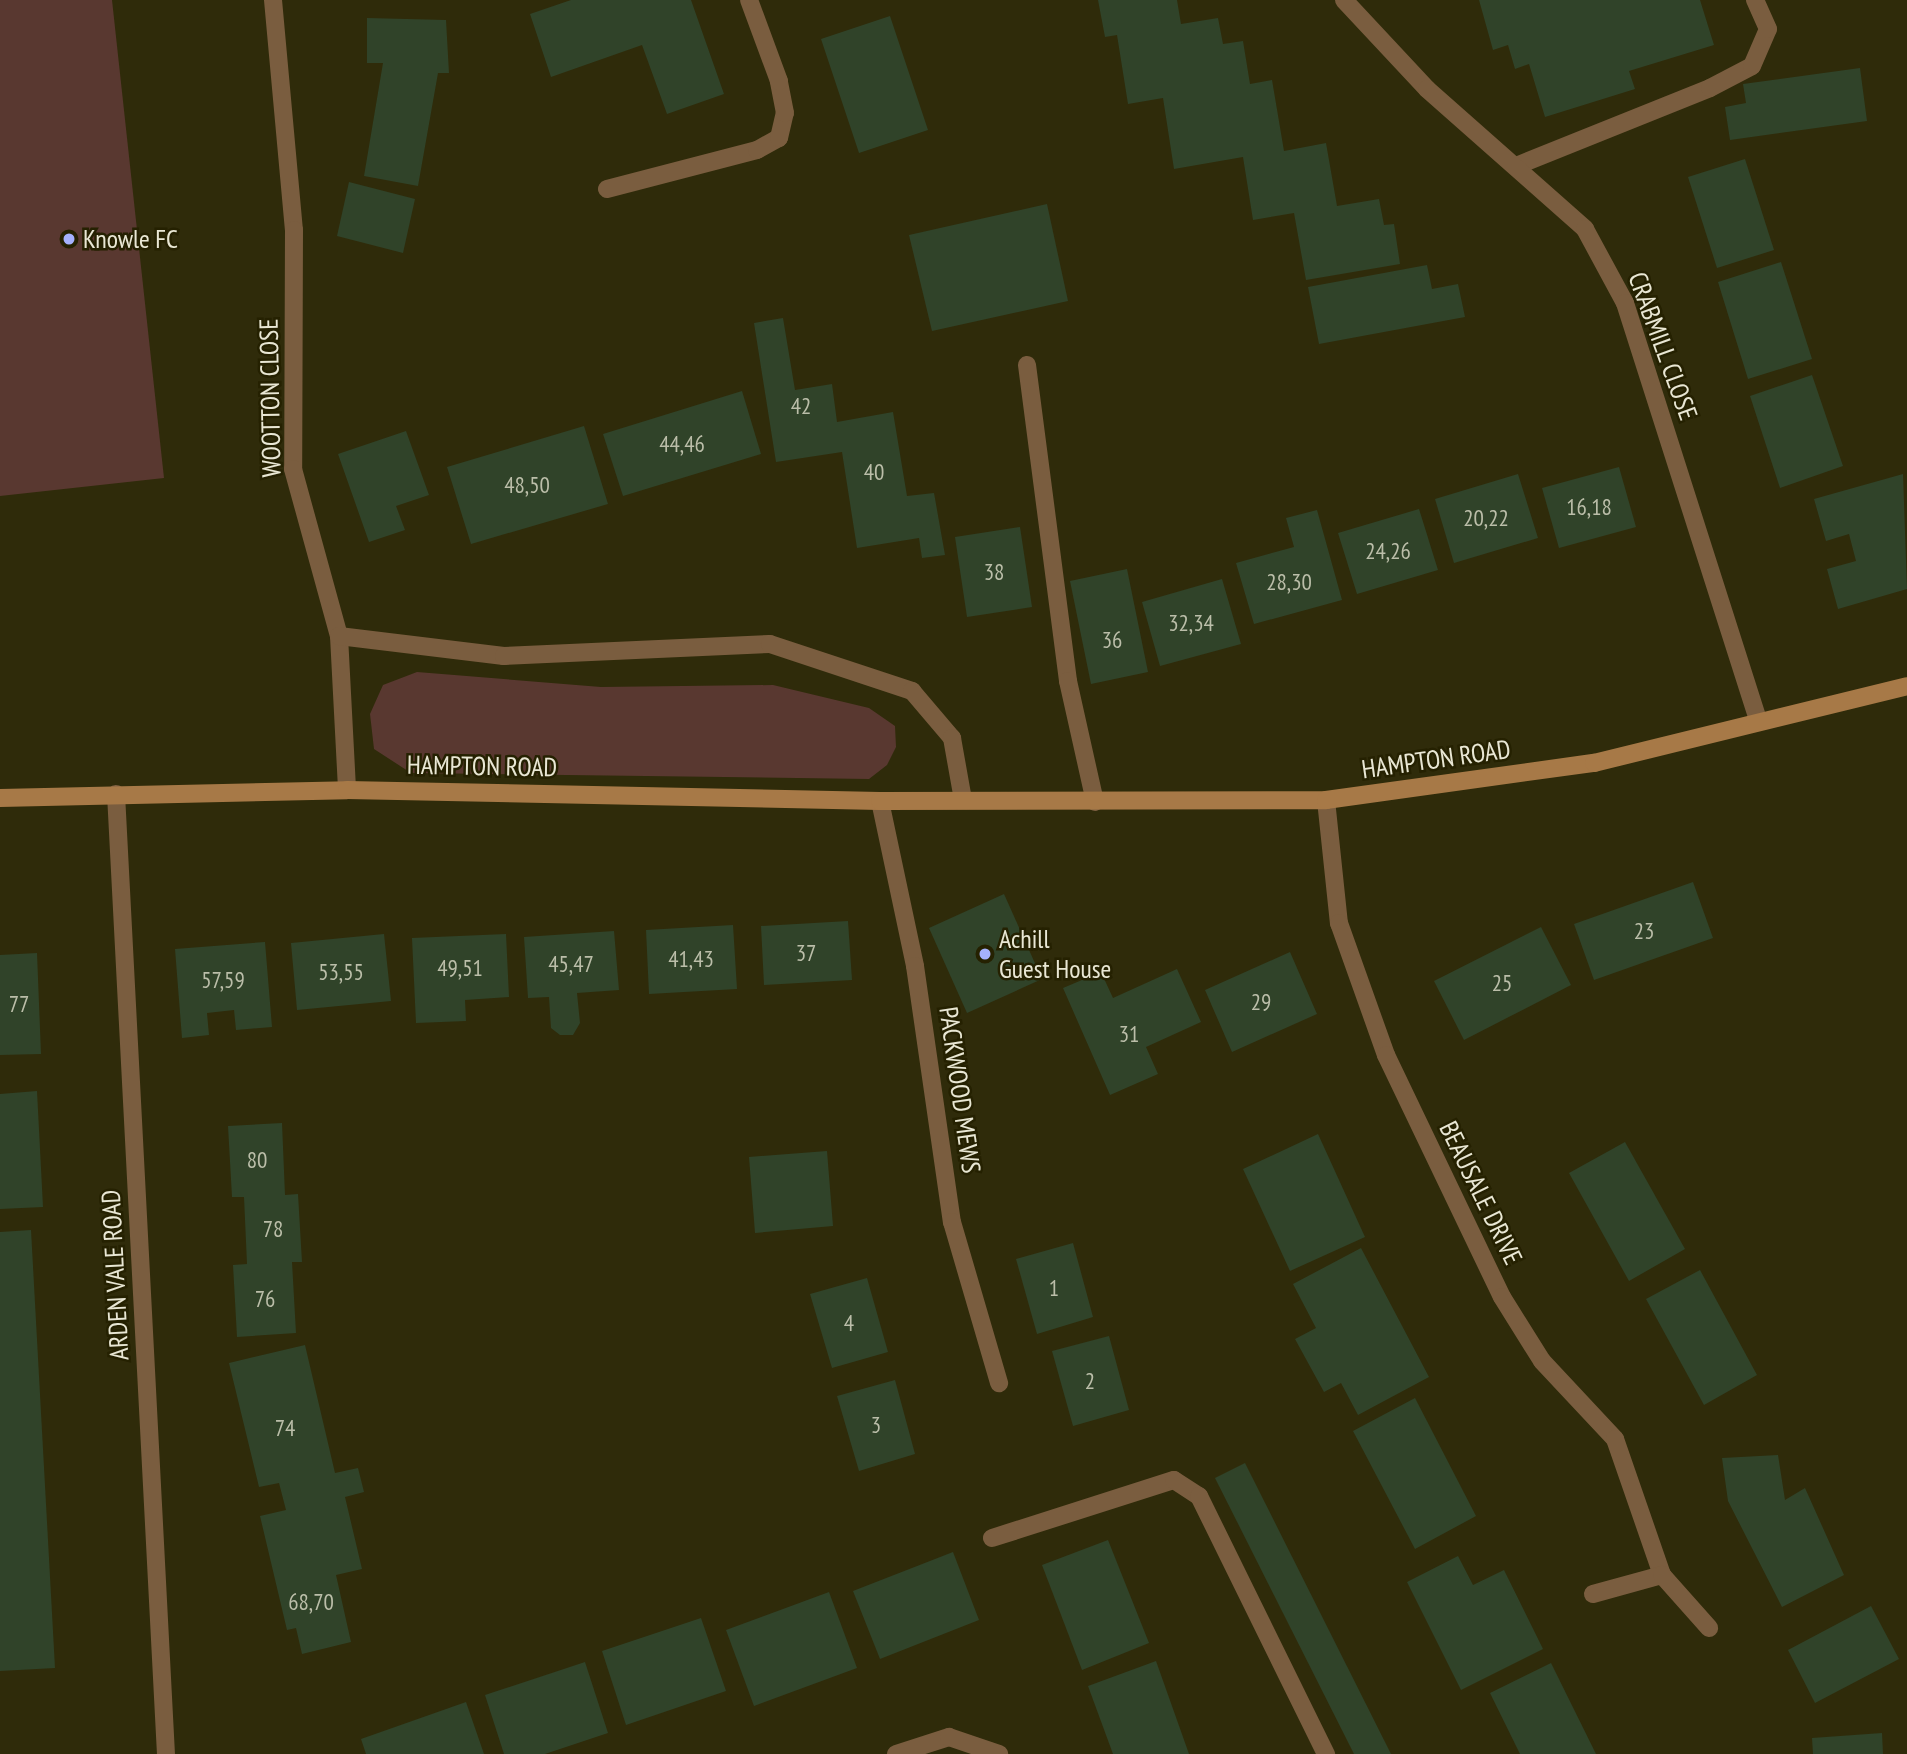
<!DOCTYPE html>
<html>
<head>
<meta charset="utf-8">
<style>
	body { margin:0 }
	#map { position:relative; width:1907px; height:1754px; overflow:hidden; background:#2f2b0a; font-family:"PT Sans Narrow",sans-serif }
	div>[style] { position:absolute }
	.green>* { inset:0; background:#593830 }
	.building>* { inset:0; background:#304329 }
	.lane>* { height:18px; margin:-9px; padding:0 9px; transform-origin:9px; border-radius:9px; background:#7a5d3f }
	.street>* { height:18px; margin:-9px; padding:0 9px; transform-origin:9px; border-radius:9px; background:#7a5d3f }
	.secondary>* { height:18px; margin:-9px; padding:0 9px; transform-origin:9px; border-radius:9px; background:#a77947 }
	.dots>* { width:19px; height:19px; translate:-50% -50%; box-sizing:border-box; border:4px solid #252101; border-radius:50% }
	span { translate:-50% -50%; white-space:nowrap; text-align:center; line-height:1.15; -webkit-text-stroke:5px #252101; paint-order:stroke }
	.number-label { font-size:23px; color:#bbbea9 }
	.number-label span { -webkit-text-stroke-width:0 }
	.poi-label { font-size:26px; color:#e9e7d4 }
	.left { translate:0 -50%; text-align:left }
	.street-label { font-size:26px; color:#e9e7d4 }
</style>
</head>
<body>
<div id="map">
	<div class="green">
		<i style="clip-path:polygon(0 0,112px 0,164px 478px,0 496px)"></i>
		<i style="clip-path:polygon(417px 672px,601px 687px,773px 685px,869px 708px,895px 726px,896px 747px,887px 765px,869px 779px,411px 773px,374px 749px,370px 714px,383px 685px)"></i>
	</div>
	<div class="building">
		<i style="clip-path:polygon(571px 0,691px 0,724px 94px,667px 114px,642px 45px,551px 77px,530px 14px)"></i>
		<i style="clip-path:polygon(1098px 0,1177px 0,1181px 24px,1218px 18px,1223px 44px,1243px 41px,1250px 84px,1272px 80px,1284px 151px,1326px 143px,1337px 206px,1379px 199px,1384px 225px,1394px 224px,1400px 264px,1306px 280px,1294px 213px,1253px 220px,1243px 157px,1174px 169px,1163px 98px,1128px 104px,1117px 35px,1105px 37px)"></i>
		<i style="clip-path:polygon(1479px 0,1700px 0,1714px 45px,1629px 71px,1635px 89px,1545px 117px,1529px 64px,1515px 69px,1508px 45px,1493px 50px)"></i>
		<i style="clip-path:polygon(890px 16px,928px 130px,859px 153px,821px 39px)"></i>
		<i style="clip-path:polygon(367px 18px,446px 20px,449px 73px,438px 73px,418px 186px,364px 176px,383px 63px,367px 63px)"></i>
		<i style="clip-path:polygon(1860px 68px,1867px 121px,1730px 140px,1725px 107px,1746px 103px,1743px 84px)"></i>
		<i style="clip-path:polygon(1745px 159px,1774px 250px,1717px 268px,1688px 177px)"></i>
		<i style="clip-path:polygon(349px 182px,415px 199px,403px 253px,337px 236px)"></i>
		<i style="clip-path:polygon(1047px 204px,1068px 301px,932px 331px,909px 235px)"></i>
		<i style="clip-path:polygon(1781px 262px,1812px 359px,1748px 379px,1718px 282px)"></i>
		<i style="clip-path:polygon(1427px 265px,1432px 289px,1458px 284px,1465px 317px,1319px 344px,1308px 287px)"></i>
		<i style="clip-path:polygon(783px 318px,795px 390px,832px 384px,837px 422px,893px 412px,907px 496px,934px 493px,945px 555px,922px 558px,919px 538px,857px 548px,842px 452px,776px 462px,754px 323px)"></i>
		<i style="clip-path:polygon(1812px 375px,1843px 466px,1780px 488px,1750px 396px)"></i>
		<i style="clip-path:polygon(742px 391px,761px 454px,623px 496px,603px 434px)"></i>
		<i style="clip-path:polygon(584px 426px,608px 504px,471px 544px,447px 467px)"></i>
		<i style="clip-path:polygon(406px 431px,429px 495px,396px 506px,405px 530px,369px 542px,338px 454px)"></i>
		<i style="clip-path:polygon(1619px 467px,1636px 527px,1559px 548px,1542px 488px)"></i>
		<i style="clip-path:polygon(1518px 474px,1538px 538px,1454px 563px,1435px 499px)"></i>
		<i style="clip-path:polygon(1903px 474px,1907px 589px,1838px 609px,1827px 569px,1856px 561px,1849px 534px,1826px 541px,1814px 499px)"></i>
		<i style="clip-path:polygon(1419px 509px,1438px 570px,1357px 594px,1338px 533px)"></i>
		<i style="clip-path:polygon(1317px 510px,1342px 600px,1254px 624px,1236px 563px,1294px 547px,1286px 518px)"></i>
		<i style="clip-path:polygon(1020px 527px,1032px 607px,967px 617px,955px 537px)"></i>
		<i style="clip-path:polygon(1127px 569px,1148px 672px,1091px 684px,1070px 581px)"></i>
		<i style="clip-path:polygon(1222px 579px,1241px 644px,1160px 666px,1142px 602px)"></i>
		<i style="clip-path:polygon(1693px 882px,1713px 938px,1594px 980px,1574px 924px)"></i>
		<i style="clip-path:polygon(1004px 894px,1042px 979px,967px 1013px,929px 928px)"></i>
		<i style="clip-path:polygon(848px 921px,852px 980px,764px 985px,761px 926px)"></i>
		<i style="clip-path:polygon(733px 925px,737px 989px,649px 994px,646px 930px)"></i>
		<i style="clip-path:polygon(1541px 927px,1571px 985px,1464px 1040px,1434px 981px)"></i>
		<i style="clip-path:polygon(614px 931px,619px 990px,577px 993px,580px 1023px,573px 1035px,560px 1035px,551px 1028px,549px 997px,528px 998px,524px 937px)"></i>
		<i style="clip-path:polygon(384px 934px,391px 1001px,297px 1010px,291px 943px)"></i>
		<i style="clip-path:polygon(506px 934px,509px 997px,465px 1000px,466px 1021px,416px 1023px,412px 938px)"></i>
		<i style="clip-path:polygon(265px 942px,272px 1027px,236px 1030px,234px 1010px,207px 1013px,209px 1035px,182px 1038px,175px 949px)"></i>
		<i style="clip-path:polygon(1290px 952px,1317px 1014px,1232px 1052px,1205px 990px)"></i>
		<i style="clip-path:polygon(37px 953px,41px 1054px,0 1055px,0 955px)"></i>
		<i style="clip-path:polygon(1177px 969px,1201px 1022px,1146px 1047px,1158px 1074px,1110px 1095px,1063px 988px,1101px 972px,1113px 998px)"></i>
		<i style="clip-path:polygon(37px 1091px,43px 1207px,0 1209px,0 1094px)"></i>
		<i style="clip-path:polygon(282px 1123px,285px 1195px,298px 1194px,302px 1262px,292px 1262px,296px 1333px,237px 1337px,233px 1265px,247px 1264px,244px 1197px,232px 1197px,228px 1126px)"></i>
		<i style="clip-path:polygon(1318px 1134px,1365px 1237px,1290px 1271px,1243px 1169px)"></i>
		<i style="clip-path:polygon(1625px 1142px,1685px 1249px,1629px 1281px,1569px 1173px)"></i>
		<i style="clip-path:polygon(827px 1151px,833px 1226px,755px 1233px,749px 1157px)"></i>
		<i style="clip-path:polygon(31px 1230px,55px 1668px,0 1671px,0 1232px)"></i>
		<i style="clip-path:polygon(1073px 1243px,1093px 1317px,1037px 1334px,1016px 1259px)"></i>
		<i style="clip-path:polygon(1361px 1248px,1429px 1377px,1358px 1415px,1341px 1383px,1324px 1392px,1295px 1339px,1316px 1328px,1293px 1284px)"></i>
		<i style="clip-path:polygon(1700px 1270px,1757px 1375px,1704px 1405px,1646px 1299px)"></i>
		<i style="clip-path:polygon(867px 1278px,888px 1352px,832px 1368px,810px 1294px)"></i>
		<i style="clip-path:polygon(1109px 1336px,1129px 1410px,1073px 1426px,1052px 1351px)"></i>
		<i style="clip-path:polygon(305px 1345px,335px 1473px,358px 1468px,364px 1492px,345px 1497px,362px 1569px,336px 1575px,351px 1642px,302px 1654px,296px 1628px,287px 1630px,260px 1516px,286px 1510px,279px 1483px,259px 1487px,229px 1363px)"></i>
		<i style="clip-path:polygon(895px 1380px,915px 1454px,859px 1471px,837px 1396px)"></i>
		<i style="clip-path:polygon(1415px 1398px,1476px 1516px,1415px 1549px,1353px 1431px)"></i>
		<i style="clip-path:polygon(1778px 1455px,1785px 1500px,1805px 1488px,1844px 1575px,1782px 1607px,1728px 1501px,1722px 1458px)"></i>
		<i style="clip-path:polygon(1245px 1463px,1391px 1754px,1354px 1754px,1215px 1478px)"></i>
		<i style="clip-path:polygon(1108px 1540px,1149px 1643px,1082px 1670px,1042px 1565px)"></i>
		<i style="clip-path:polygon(953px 1552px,979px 1620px,880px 1659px,853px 1591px)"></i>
		<i style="clip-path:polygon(1458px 1556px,1473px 1585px,1504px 1570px,1543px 1649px,1461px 1690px,1407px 1582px)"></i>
		<i style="clip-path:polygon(829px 1592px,857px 1668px,754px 1706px,726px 1630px)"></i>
		<i style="clip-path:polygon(1871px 1606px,1899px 1659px,1815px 1703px,1788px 1650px)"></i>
		<i style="clip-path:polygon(701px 1618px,726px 1691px,626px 1725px,602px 1651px)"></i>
		<i style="clip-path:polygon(1156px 1661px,1189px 1754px,1113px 1754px,1088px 1686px)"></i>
		<i style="clip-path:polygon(585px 1662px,608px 1733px,545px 1754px,504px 1754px,485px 1695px)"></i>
		<i style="clip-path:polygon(1551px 1663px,1596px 1754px,1520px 1754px,1490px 1693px)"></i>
		<i style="clip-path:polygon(466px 1702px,484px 1754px,366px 1754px,361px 1739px)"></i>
		<i style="clip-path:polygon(1882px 1733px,1883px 1754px,1813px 1754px,1812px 1738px)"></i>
	</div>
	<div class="lane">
		<i style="left:1516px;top:166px;width:209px;rotate:-21.9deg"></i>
		<i style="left:1710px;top:88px;width:47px;rotate:-27.6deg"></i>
		<i style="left:1752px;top:66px;width:40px;rotate:-66.6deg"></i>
		<i style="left:1768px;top:29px;width:32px;rotate:-114deg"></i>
		<i style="left:607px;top:189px;width:155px;rotate:-14.6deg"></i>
		<i style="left:757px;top:150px;width:25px;rotate:-29deg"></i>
		<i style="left:779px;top:138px;width:26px;rotate:-77deg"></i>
		<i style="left:785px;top:113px;width:33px;rotate:-101deg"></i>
		<i style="left:779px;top:81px;width:86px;rotate:-110.3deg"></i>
		<i style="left:1027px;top:365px;width:319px;rotate:82.6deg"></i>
		<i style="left:1068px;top:681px;width:124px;rotate:77.4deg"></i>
		<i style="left:992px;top:1538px;width:191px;rotate:-17.7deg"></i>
		<i style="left:1174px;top:1480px;width:30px;rotate:33deg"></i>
		<i style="left:1199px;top:1496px;width:288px;rotate:63.8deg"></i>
	</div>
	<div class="street">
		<i style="left:273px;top:0;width:231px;rotate:84.8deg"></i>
		<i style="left:294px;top:230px;width:239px;rotate:90.2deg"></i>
		<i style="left:293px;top:469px;width:173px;rotate:74.6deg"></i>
		<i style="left:339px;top:636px;width:154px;rotate:87deg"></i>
		<i style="left:1344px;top:0;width:122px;rotate:47deg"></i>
		<i style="left:1427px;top:89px;width:211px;rotate:41.5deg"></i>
		<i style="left:1585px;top:229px;width:84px;rotate:61.6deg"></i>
		<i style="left:1625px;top:303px;width:439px;rotate:72.3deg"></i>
		<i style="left:339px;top:636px;width:166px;rotate:6.9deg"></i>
		<i style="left:504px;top:656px;width:266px;rotate:-2.6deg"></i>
		<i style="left:770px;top:644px;width:150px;rotate:18.3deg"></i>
		<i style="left:912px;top:691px;width:62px;rotate:49.6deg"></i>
		<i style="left:952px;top:738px;width:63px;rotate:79.9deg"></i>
		<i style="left:116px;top:794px;width:961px;rotate:87.02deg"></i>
		<i style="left:1326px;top:800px;width:124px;rotate:84deg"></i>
		<i style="left:1339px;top:923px;width:140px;rotate:70.4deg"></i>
		<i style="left:1386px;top:1055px;width:268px;rotate:64.4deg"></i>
		<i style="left:1502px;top:1297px;width:75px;rotate:58deg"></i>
		<i style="left:1542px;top:1361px;width:107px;rotate:46.9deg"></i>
		<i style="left:1615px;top:1439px;width:144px;rotate:70.9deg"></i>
		<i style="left:880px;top:801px;width:169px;rotate:78deg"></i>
		<i style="left:915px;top:966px;width:259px;rotate:81.8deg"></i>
		<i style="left:952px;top:1222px;width:168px;rotate:73.7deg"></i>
		<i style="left:1593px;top:1594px;width:72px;rotate:-15.4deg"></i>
		<i style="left:1662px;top:1575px;width:71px;rotate:48.4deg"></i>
		<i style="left:896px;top:1754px;width:56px;rotate:-17.8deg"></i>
		<i style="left:949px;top:1737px;width:53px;rotate:18.8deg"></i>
	</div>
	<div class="secondary">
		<i style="left:0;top:798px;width:347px;rotate:-1.3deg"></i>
		<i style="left:347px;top:790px;width:533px;rotate:1.18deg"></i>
		<i style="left:880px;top:801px;width:446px;rotate:-0.1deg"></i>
		<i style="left:1326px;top:800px;width:271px;rotate:-7.9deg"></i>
		<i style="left:1594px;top:763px;width:322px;rotate:-13.8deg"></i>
	</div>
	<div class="dots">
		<i style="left:69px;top:239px;background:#a5b1fc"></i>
		<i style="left:985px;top:954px;background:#a5b1fc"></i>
	</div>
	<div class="number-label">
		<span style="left:801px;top:406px">42</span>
		<span style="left:682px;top:444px">44,46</span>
		<span style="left:874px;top:472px">40</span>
		<span style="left:527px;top:485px">48,50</span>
		<span style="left:1589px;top:507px">16,18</span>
		<span style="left:1486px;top:518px">20,22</span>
		<span style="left:1388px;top:551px">24,26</span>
		<span style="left:994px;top:572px">38</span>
		<span style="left:1289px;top:582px">28,30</span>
		<span style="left:1191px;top:623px">32,34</span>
		<span style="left:1112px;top:640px">36</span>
		<span style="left:1644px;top:931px">23</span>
		<span style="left:806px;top:953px">37</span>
		<span style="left:691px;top:959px">41,43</span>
		<span style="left:571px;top:964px">45,47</span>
		<span style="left:460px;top:968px">49,51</span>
		<span style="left:341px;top:972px">53,55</span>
		<span style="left:223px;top:980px">57,59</span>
		<span style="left:1502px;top:983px">25</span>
		<span style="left:1261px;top:1002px">29</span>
		<span style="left:19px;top:1004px">77</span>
		<span style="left:1129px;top:1034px">31</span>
		<span style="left:257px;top:1160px">80</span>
		<span style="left:273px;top:1229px">78</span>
		<span style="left:1054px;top:1288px">1</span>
		<span style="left:265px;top:1299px">76</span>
		<span style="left:849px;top:1323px">4</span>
		<span style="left:1090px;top:1381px">2</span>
		<span style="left:876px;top:1425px">3</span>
		<span style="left:285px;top:1428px">74</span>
		<span style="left:311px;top:1602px">68,70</span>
	</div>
	<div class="poi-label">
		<span class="left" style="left:83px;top:239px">Knowle FC</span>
		<span class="left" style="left:999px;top:954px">Achill<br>Guest House</span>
	</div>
	<div class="street-label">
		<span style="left:1663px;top:346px;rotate:70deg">CRABMILL CLOSE</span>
		<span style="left:270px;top:398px;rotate:-91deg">WOOTTON CLOSE</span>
		<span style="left:1436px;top:759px;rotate:-8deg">HAMPTON ROAD</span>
		<span style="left:482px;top:766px;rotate:1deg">HAMPTON ROAD</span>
		<span style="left:960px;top:1090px;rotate:82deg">PACKWOOD MEWS</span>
		<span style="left:1481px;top:1193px;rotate:64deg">BEAUSALE DRIVE</span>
		<span style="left:115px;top:1275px;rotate:-93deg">ARDEN VALE ROAD</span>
	</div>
</div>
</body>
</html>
